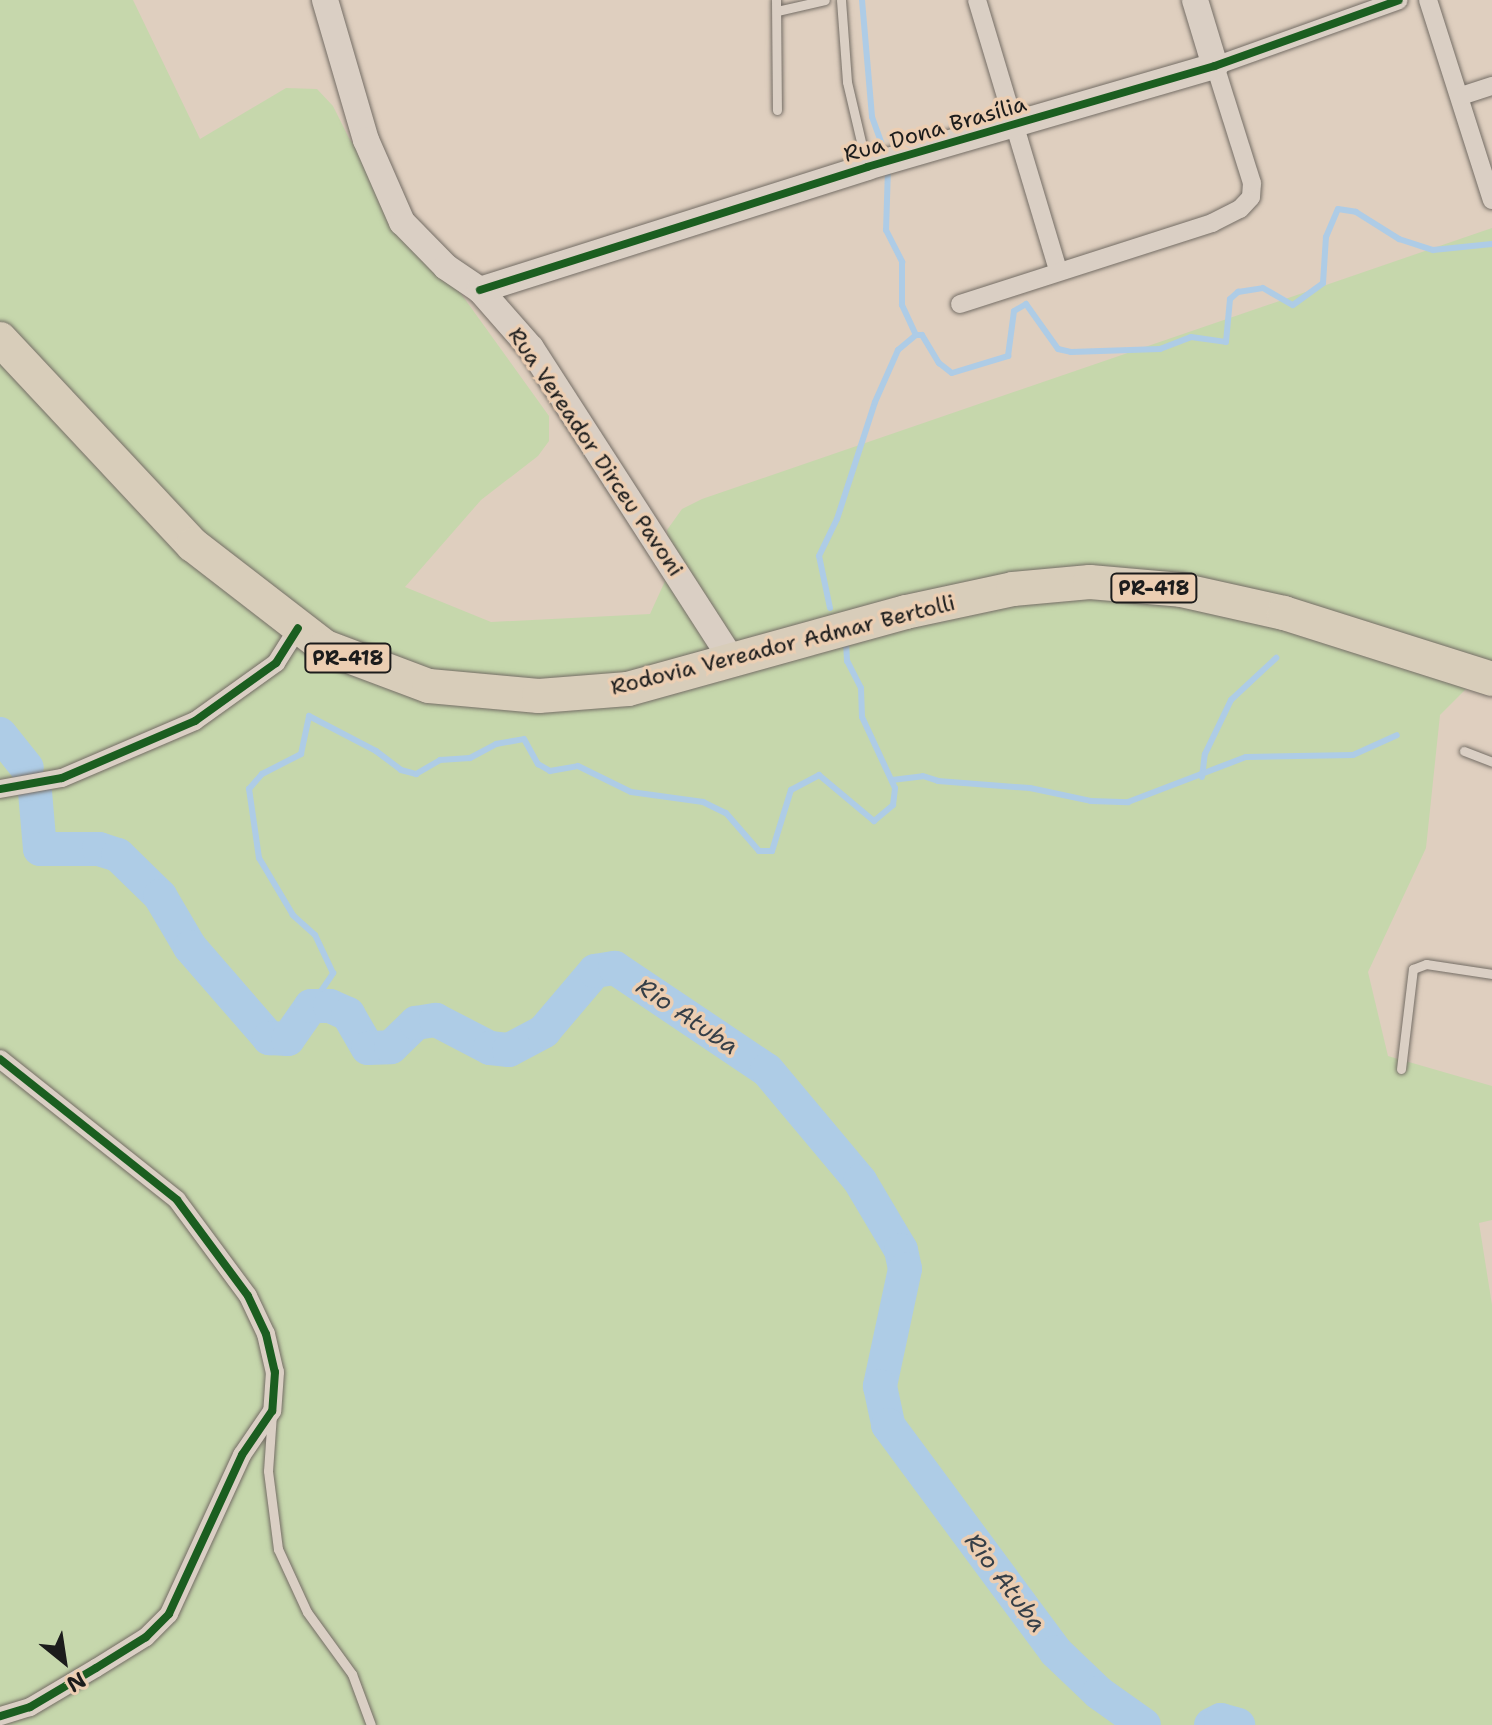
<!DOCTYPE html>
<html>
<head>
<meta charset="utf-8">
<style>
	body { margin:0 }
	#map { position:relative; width:1492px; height:1725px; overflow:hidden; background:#dfcfbf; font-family:"Shantell Sans",sans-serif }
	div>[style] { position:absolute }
	.green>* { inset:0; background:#c6d7ac }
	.stream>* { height:6px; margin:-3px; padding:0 3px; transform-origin:3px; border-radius:3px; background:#aecce6 }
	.river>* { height:34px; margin:-17px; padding:0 17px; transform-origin:17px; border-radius:17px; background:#aecce6 }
	.roads { filter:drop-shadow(0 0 2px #746d65) drop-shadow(0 0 2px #746d65) }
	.lane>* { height:9px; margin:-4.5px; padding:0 4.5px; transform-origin:4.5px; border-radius:4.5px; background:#dacfc4 }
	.street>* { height:18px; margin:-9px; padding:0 9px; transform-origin:9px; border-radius:9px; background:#dacfc4 }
	.secondary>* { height:26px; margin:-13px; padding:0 13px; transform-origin:13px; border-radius:13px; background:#dacfc4 }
	.highway>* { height:34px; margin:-17px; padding:0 17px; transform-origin:17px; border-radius:17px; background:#d8cdba }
	.cycleway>* { height:8px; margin:-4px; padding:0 4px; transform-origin:4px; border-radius:4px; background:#1b5e20 }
	span { translate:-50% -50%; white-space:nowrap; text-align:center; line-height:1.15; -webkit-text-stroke:7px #ecceb2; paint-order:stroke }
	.shield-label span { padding:2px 6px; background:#ecceb2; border:2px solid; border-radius:6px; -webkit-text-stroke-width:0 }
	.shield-label { font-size:20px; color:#1c1c1c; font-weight:700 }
	.street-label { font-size:22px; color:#1c1c1c }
	.water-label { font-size:24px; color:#353f48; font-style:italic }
	.north { position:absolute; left:24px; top:1621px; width:80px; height:80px; -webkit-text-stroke:6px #ecceb2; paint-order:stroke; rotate:150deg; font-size:22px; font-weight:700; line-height:32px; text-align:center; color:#1c1c1c }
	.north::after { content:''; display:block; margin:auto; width:28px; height:36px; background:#1c1c1c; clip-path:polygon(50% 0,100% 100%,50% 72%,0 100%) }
</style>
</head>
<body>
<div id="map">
	<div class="green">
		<i style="clip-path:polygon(0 0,133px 0,200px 139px,286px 88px,317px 89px,333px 106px,349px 138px,549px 416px,549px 441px,538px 456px,481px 500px,405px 587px,491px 622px,650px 614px,671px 568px,667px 530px,682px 509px,702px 499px,1492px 228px,1492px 663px,1440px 715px,1426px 848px,1368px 972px,1388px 1056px,1492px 1086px,1492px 1220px,1479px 1223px,1492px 1305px,1492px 1725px,0 1725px)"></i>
	</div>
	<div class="stream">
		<i style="left:862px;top:0;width:117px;rotate:85.1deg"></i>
		<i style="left:872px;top:117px;width:27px;rotate:70deg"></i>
		<i style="left:888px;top:168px;width:62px;rotate:91.8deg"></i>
		<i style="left:886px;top:230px;width:36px;rotate:63deg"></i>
		<i style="left:902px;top:262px;width:43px;rotate:90deg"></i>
		<i style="left:902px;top:305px;width:33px;rotate:65deg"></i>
		<i style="left:916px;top:335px;width:6px"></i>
		<i style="left:922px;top:335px;width:33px;rotate:59deg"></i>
		<i style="left:939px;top:363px;width:16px;rotate:38deg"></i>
		<i style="left:952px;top:373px;width:59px;rotate:-16.9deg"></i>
		<i style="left:1008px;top:356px;width:45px;rotate:-82.4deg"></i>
		<i style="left:1014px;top:311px;width:14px;rotate:-30deg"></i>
		<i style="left:1026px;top:304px;width:55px;rotate:54.6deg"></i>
		<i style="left:1058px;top:349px;width:13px;rotate:13deg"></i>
		<i style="left:1071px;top:352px;width:89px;rotate:-1.9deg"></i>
		<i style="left:1160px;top:349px;width:33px;rotate:-21deg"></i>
		<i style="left:1191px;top:337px;width:35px;rotate:8deg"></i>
		<i style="left:1226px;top:342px;width:43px;rotate:-84.7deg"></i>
		<i style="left:1230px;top:299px;width:11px;rotate:-41deg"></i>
		<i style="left:1238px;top:292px;width:25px;rotate:-9deg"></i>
		<i style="left:1263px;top:288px;width:34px;rotate:30deg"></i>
		<i style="left:1293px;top:305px;width:37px;rotate:-36deg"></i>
		<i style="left:1323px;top:283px;width:46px;rotate:-86.3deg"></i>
		<i style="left:1326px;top:237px;width:30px;rotate:-67deg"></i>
		<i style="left:1338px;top:209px;width:18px;rotate:9deg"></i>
		<i style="left:1356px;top:212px;width:51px;rotate:32.1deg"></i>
		<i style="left:1399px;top:239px;width:36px;rotate:18deg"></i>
		<i style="left:1433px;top:250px;width:59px;rotate:-5.8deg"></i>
		<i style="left:830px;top:608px;width:53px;rotate:-101.9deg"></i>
		<i style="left:819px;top:556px;width:41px;rotate:-64.1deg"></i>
		<i style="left:837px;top:519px;width:123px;rotate:-72deg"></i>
		<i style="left:875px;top:402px;width:57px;rotate:-66.1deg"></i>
		<i style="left:898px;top:350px;width:23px;rotate:-40deg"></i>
		<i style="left:1202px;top:777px;width:23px;rotate:-83deg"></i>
		<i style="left:1205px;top:754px;width:60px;rotate:-64.3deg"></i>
		<i style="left:1231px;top:700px;width:62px;rotate:-43deg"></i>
		<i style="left:892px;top:780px;width:31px;rotate:-7deg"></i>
		<i style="left:923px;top:776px;width:16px;rotate:18deg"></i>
		<i style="left:938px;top:781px;width:92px;rotate:4.4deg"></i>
		<i style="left:1030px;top:788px;width:62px;rotate:12deg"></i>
		<i style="left:1091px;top:801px;width:37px;rotate:2deg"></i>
		<i style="left:1128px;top:802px;width:126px;rotate:-20.9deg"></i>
		<i style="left:1246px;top:757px;width:107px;rotate:-1.1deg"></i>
		<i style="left:1353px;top:755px;width:48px;rotate:-24.4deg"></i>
		<i style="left:311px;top:1006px;width:40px;rotate:-56deg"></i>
		<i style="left:333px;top:973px;width:42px;rotate:-115.3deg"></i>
		<i style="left:315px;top:935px;width:30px;rotate:-138deg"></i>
		<i style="left:293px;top:915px;width:66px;rotate:-120.8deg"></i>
		<i style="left:259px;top:858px;width:70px;rotate:-98.2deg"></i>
		<i style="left:249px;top:789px;width:20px;rotate:-49deg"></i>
		<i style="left:262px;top:774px;width:44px;rotate:-27.1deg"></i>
		<i style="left:301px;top:754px;width:39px;rotate:-78deg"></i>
		<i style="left:309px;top:716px;width:76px;rotate:27.6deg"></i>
		<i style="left:376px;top:751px;width:31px;rotate:37deg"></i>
		<i style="left:401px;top:770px;width:16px;rotate:15deg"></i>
		<i style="left:416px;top:774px;width:28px;rotate:-30deg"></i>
		<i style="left:440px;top:760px;width:30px;rotate:-4deg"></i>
		<i style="left:470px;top:758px;width:30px;rotate:-28deg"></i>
		<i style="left:496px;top:744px;width:28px;rotate:-10deg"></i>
		<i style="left:524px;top:739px;width:29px;rotate:61deg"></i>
		<i style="left:538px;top:764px;width:14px;rotate:30deg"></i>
		<i style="left:550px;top:771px;width:28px;rotate:-10deg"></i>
		<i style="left:578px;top:766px;width:59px;rotate:26.1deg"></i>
		<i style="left:631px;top:792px;width:73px;rotate:7.9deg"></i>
		<i style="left:703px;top:802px;width:25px;rotate:26deg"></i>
		<i style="left:726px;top:813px;width:50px;rotate:49deg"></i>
		<i style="left:759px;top:851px;width:13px"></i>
		<i style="left:772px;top:851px;width:64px;rotate:-72.7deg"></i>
		<i style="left:791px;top:790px;width:32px;rotate:-28deg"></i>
		<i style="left:819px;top:775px;width:72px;rotate:39.9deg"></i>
		<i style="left:874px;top:821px;width:25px;rotate:-40deg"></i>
		<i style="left:893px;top:805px;width:17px;rotate:-83deg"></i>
		<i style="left:895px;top:788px;width:78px;rotate:-114.9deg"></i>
		<i style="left:862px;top:717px;width:29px;rotate:-92deg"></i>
		<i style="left:861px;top:688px;width:30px;rotate:-117deg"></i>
		<i style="left:847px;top:661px;width:21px;rotate:-93deg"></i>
	</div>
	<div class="river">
		<i style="left:0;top:734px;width:43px;rotate:51.5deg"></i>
		<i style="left:35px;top:792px;width:57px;rotate:85deg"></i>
		<i style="left:40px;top:849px;width:59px"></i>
		<i style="left:99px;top:849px;width:20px;rotate:18deg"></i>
		<i style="left:118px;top:855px;width:59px;rotate:44.3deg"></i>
		<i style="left:160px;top:896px;width:59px;rotate:59.5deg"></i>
		<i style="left:190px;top:947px;width:121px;rotate:49deg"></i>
		<i style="left:269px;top:1038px;width:19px;rotate:3deg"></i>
		<i style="left:288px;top:1039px;width:40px;rotate:-55.1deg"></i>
		<i style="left:311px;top:1006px;width:19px"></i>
		<i style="left:330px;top:1006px;width:20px;rotate:24deg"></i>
		<i style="left:348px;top:1014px;width:39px;rotate:60deg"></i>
		<i style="left:368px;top:1048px;width:23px;rotate:-2deg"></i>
		<i style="left:391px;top:1047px;width:35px;rotate:-44deg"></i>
		<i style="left:416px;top:1023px;width:20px;rotate:-9deg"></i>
		<i style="left:436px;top:1020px;width:61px;rotate:27.4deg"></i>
		<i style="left:490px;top:1048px;width:19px;rotate:6deg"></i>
		<i style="left:509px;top:1050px;width:40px;rotate:-28deg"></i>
		<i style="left:544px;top:1031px;width:79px;rotate:-49.6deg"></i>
		<i style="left:595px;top:971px;width:20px;rotate:-9deg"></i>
		<i style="left:615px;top:968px;width:183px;rotate:33.9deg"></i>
		<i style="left:767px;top:1070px;width:145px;rotate:50deg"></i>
		<i style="left:860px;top:1181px;width:80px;rotate:59.3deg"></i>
		<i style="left:901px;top:1250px;width:19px;rotate:78deg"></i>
		<i style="left:905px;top:1269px;width:120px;rotate:102.1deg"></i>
		<i style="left:880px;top:1386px;width:40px;rotate:78deg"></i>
		<i style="left:888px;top:1425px;width:282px;rotate:53.5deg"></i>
		<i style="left:1056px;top:1652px;width:59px;rotate:43.6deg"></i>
		<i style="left:1099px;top:1693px;width:55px;rotate:35.4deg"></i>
		<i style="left:1211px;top:1725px;width:11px;rotate:-27deg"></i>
		<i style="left:1221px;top:1720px;width:18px;rotate:16deg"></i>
	</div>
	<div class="roads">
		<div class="lane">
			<i style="left:776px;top:0;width:110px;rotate:89.5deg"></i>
			<i style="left:841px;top:0;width:82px;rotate:85.8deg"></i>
			<i style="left:847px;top:82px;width:83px;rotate:76.8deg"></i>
			<i style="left:777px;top:11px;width:49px;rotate:-12.9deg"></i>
			<i style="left:1464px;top:751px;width:30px;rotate:21deg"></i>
			<i style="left:1401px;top:1069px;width:101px;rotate:-83.2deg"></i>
			<i style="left:1413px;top:969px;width:14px;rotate:-21deg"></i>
			<i style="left:1426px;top:964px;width:67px;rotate:8.6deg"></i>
			<i style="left:272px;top:1414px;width:57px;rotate:94deg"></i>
			<i style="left:268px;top:1471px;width:79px;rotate:82.7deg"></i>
			<i style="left:278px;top:1549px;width:69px;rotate:65.3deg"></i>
			<i style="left:307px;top:1612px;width:77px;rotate:54deg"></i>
			<i style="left:352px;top:1674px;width:54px;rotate:69.6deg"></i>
		</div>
		<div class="street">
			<i style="left:977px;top:0;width:282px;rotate:73.3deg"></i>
			<i style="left:1428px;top:0;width:210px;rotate:72.3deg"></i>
			<i style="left:1461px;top:96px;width:33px;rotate:-18deg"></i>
			<i style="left:960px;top:304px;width:265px;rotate:-17.8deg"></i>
			<i style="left:1212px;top:223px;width:31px;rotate:-27deg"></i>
			<i style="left:1240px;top:209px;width:16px;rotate:-47deg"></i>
			<i style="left:1251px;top:197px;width:14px;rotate:-86deg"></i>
			<i style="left:1252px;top:183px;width:123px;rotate:-107.5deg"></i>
			<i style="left:1215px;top:66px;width:195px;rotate:-19.7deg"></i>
			<i style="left:0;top:789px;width:63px;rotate:-10.1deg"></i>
			<i style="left:62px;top:778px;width:145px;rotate:-23.2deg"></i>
			<i style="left:195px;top:721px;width:100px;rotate:-35.6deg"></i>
			<i style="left:276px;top:663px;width:41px;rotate:-57.8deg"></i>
			<i style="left:0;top:1059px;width:226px;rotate:38.5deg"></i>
			<i style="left:177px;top:1200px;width:119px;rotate:53.5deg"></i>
			<i style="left:248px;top:1296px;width:42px;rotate:64.7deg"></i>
			<i style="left:266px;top:1334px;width:39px;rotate:77deg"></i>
			<i style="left:275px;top:1372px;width:39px;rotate:94deg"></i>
			<i style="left:272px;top:1411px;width:53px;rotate:124.3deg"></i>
			<i style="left:242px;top:1455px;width:175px;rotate:114.7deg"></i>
			<i style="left:169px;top:1614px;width:33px;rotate:135deg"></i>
			<i style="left:146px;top:1637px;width:59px;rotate:148.2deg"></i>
			<i style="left:96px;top:1668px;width:77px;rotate:149.4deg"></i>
			<i style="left:30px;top:1707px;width:31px;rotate:163deg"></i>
		</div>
		<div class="secondary">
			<i style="left:325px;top:0;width:146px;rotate:73.7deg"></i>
			<i style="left:366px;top:140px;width:90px;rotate:66.3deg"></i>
			<i style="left:402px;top:222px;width:63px;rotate:45.6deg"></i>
			<i style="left:446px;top:267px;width:41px;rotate:34.1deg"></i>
			<i style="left:480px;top:290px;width:77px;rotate:48.7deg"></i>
			<i style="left:531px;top:348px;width:373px;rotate:57.2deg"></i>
			<i style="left:480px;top:290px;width:406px;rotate:-17.6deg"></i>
			<i style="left:867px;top:167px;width:362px;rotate:-16.2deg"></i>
			<i style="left:1215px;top:66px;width:69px;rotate:-106.9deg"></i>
		</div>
		<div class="highway">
			<i style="left:0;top:339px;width:282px;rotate:46.9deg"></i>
			<i style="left:193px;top:545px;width:167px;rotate:37.7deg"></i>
			<i style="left:325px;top:647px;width:111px;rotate:20.6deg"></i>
			<i style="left:429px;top:686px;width:110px;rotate:5.2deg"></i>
			<i style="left:539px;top:696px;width:89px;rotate:-4.5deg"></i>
			<i style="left:628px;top:689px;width:288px;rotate:-15.5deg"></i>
			<i style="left:906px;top:612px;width:109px;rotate:-12.1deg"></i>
			<i style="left:1013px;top:589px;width:77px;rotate:-5.2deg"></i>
			<i style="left:1090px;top:582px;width:91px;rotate:5deg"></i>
			<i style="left:1181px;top:590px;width:106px;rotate:12.6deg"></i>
			<i style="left:1284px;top:613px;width:218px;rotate:17.6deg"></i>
		</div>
	</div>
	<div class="cycleway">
		<i style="left:480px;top:290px;width:406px;rotate:-17.6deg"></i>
		<i style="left:867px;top:167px;width:362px;rotate:-16.2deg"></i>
		<i style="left:1215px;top:66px;width:195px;rotate:-19.7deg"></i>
		<i style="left:0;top:789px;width:63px;rotate:-10.1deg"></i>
		<i style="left:62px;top:778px;width:145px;rotate:-23.2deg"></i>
		<i style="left:195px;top:721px;width:100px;rotate:-35.6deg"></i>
		<i style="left:276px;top:663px;width:41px;rotate:-57.8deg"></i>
		<i style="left:0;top:1059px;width:226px;rotate:38.5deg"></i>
		<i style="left:177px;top:1200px;width:119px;rotate:53.5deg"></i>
		<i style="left:248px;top:1296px;width:42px;rotate:64.7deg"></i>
		<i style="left:266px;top:1334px;width:39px;rotate:77deg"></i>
		<i style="left:275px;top:1372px;width:39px;rotate:94deg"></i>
		<i style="left:272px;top:1411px;width:53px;rotate:124.3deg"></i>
		<i style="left:242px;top:1455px;width:175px;rotate:114.7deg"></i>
		<i style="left:169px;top:1614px;width:33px;rotate:135deg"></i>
		<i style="left:146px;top:1637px;width:59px;rotate:148.2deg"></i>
		<i style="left:96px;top:1668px;width:77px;rotate:149.4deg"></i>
		<i style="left:30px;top:1707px;width:31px;rotate:163deg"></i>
	</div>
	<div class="shield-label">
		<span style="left:1154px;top:588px">PR-418</span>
		<span style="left:348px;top:658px">PR-418</span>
	</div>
	<div class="street-label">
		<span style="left:935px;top:129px;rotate:-16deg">Rua Dona Brasília</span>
		<span style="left:596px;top:452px;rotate:56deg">Rua Vereador Dirceu Pavoni</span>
		<span style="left:783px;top:645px;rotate:-14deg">Rodovia Vereador Admar Bertolli</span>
	</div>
	<div class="water-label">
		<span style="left:687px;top:1017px;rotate:34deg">Rio Atuba</span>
		<span style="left:1005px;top:1583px;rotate:53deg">Rio Atuba</span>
	</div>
	<div class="north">N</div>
</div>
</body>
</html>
